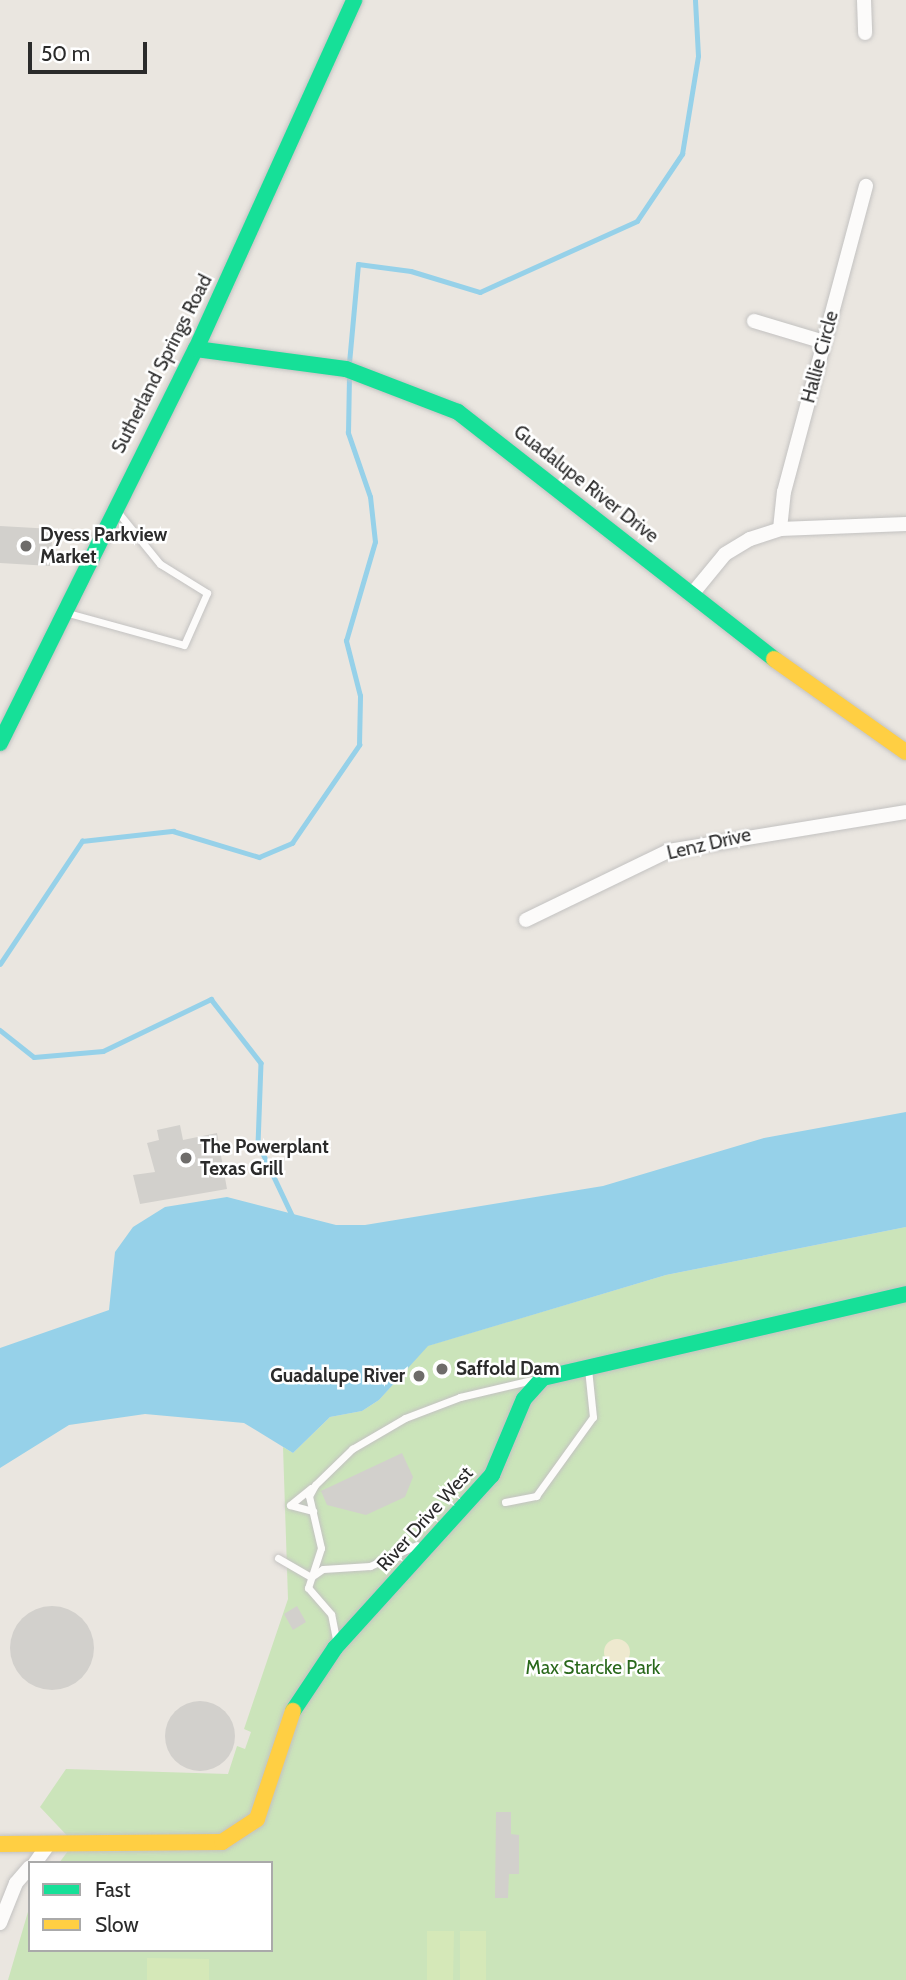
<!DOCTYPE html>
<html>
<head>
<meta charset="utf-8">
<style>
	body { margin:0 }
	#map { position:relative; width:906px; height:1980px; overflow:hidden; background:#eae6e0; font-family:Cabin,sans-serif }
	div>[style] { position:absolute }
	.green>* { inset:0; background:#cbe4ba }
	.sand>* { inset:0; background:#eee9cf }
	.round { border-radius:50% }
	.pitch>* { inset:0; background:#d5e8b8 }
	.water>* { inset:0; background:#96d1e9 }
	.stream>* { height:4.5px; margin:-2.25px; padding:0 2.25px; transform-origin:2.25px; border-radius:2.25px; background:#96d1e9 }
	.building>* { inset:0; background:#d2d0cc }
	.roads { filter:drop-shadow(0 0 2px #c3c2c1) drop-shadow(0 0 2px #c3c2c1) }
	.lane>* { height:7px; margin:-3.5px; padding:0 3.5px; transform-origin:3.5px; border-radius:3.5px; background:#fcfbfa }
	.street>* { height:14px; margin:-7px; padding:0 7px; transform-origin:7px; border-radius:7px; background:#fcfbfa }
	.fast>* { height:16px; margin:-8px; padding:0 8px; transform-origin:8px; border-radius:8px; background:#16e098 }
	.slow>* { height:16px; margin:-8px; padding:0 8px; transform-origin:8px; border-radius:8px; background:#ffcf43 }
	.dots>* { width:19px; height:19px; translate:-50% -50%; box-sizing:border-box; border:4px solid #fff; border-radius:50% }
	span { translate:-50% -50%; white-space:nowrap; text-align:center; line-height:1.15; -webkit-text-stroke:5px #fff; paint-order:stroke }
	.street-label { font-size:19px; color:#2b2b2b }
	.poi-label { font-size:19px; color:#2b2b2b; font-weight:700 }
	.left { translate:0 -50%; text-align:left }
	.right { translate:-100% -50%; text-align:right }
	.park-label { font-size:19px; color:#29681b }
	.legend { position:absolute; left:28px; top:1861px; width:245px; height:91px; box-sizing:border-box; background:#fff; border:2px solid #aaa; margin:0; padding:9px 12px; list-style:none; font-size:21px; color:#2b2b2b }
	.legend li { display:flex; align-items:center; gap:14px; height:35px }
	.legend b { width:35px; border:2px solid #aaa }
	.scale { position:absolute; left:28px; top:42px; width:119px; height:32px; box-sizing:border-box; border:4px solid #2b2b2b; border-top:0; padding-left:9px; font-size:21px; line-height:24px; white-space:nowrap; color:#2b2b2b; -webkit-text-stroke:5px #fff; paint-order:stroke }
</style>
</head>
<body>
<div id="map">
	<div class="green">
		<i style="clip-path:polygon(906px 1227px,906px 1980px,8px 1980px,30px 1905px,30px 1950px,271px 1950px,271px 1863px,59px 1863px,74px 1843px,40px 1807px,66px 1769px,228px 1774px,237px 1746px,245px 1749px,251px 1732px,244px 1729px,288px 1599px,283px 1447px,293px 1453px,330px 1417px,362px 1411px,379px 1400px,427px 1346px,666px 1275px)"></i>
	</div>
	<div class="sand">
		<i class="round" style="left:604px;top:1639px;width:26px;height:26px"></i>
	</div>
	<div class="pitch">
		<i style="clip-path:polygon(427px 1931px,454px 1931px,453px 1980px,427px 1980px)"></i>
		<i style="clip-path:polygon(460px 1931px,486px 1931px,486px 1980px,460px 1980px)"></i>
		<i style="clip-path:polygon(147px 1958px,209px 1959px,209px 1980px,147px 1980px)"></i>
	</div>
	<div class="water">
		<i style="clip-path:polygon(906px 1112px,906px 1227px,666px 1275px,428px 1346px,379px 1400px,362px 1411px,330px 1417px,293px 1453px,244px 1423px,145px 1414px,69px 1425px,0 1468px,0 1348px,109px 1310px,115px 1252px,133px 1227px,165px 1207px,227px 1197px,336px 1225px,365px 1225px,603px 1186px,764px 1138px)"></i>
	</div>
	<div class="stream">
		<i style="left:349px;top:363px;width:99px;rotate:-84.8deg"></i>
		<i style="left:358px;top:264px;width:53px;rotate:7.5deg"></i>
		<i style="left:411px;top:271px;width:72px;rotate:16.9deg"></i>
		<i style="left:480px;top:292px;width:172px;rotate:-24.3deg"></i>
		<i style="left:637px;top:221px;width:81px;rotate:-56.1deg"></i>
		<i style="left:682px;top:154px;width:99px;rotate:-80.7deg"></i>
		<i style="left:698px;top:56px;width:56px;rotate:-93.1deg"></i>
		<i style="left:0;top:964px;width:148px;rotate:-56.3deg"></i>
		<i style="left:82px;top:841px;width:92px;rotate:-6.3deg"></i>
		<i style="left:173px;top:831px;width:90px;rotate:16.8deg"></i>
		<i style="left:259px;top:857px;width:36px;rotate:-23deg"></i>
		<i style="left:292px;top:843px;width:119px;rotate:-55.6deg"></i>
		<i style="left:359px;top:745px;width:49px;rotate:-88.8deg"></i>
		<i style="left:360px;top:696px;width:57px;rotate:-104.3deg"></i>
		<i style="left:346px;top:641px;width:103px;rotate:-73.7deg"></i>
		<i style="left:375px;top:542px;width:45px;rotate:-96.3deg"></i>
		<i style="left:370px;top:497px;width:68px;rotate:-109deg"></i>
		<i style="left:348px;top:433px;width:55px;rotate:-89deg"></i>
		<i style="left:0;top:1030px;width:43px;rotate:38.5deg"></i>
		<i style="left:34px;top:1057px;width:69px;rotate:-5deg"></i>
		<i style="left:103px;top:1051px;width:120px;rotate:-25.7deg"></i>
		<i style="left:211px;top:999px;width:81px;rotate:52deg"></i>
		<i style="left:261px;top:1063px;width:80px;rotate:92.1deg"></i>
		<i style="left:258px;top:1143px;width:82px;rotate:64.7deg"></i>
	</div>
	<div class="building">
		<i style="clip-path:polygon(0 526px,53px 529px,50px 566px,0 563px)"></i>
		<i style="clip-path:polygon(180px 1125px,183px 1140px,217px 1133px,227px 1189px,140px 1204px,133px 1175px,155px 1172px,147px 1143px,159px 1140px,157px 1130px)"></i>
		<i style="clip-path:polygon(402px 1453px,413px 1477px,405px 1497px,366px 1515px,327px 1505px,321px 1491px)"></i>
		<i style="clip-path:polygon(297px 1606px,306px 1622px,293px 1630px,284px 1614px)"></i>
		<i class="round" style="left:10px;top:1606px;width:84px;height:84px"></i>
		<i class="round" style="left:165px;top:1701px;width:70px;height:70px"></i>
		<i style="clip-path:polygon(496px 1812px,511px 1812px,511px 1834px,519px 1835px,519px 1874px,509px 1874px,508px 1898px,495px 1898px)"></i>
	</div>
	<div class="roads">
		<div class="lane">
			<i style="left:68px;top:613px;width:120px;rotate:15.4deg"></i>
			<i style="left:184px;top:645px;width:57px;rotate:-66.1deg"></i>
			<i style="left:207px;top:593px;width:55px;rotate:-148.3deg"></i>
			<i style="left:160px;top:564px;width:68px;rotate:-129.1deg"></i>
			<i style="left:505px;top:1502px;width:32px;rotate:-11deg"></i>
			<i style="left:536px;top:1496px;width:97px;rotate:-54.2deg"></i>
			<i style="left:593px;top:1417px;width:48px;rotate:-95.9deg"></i>
			<i style="left:290px;top:1505px;width:27px;rotate:-39deg"></i>
			<i style="left:290px;top:1505px;width:24px;rotate:15deg"></i>
			<i style="left:278px;top:1558px;width:38px;rotate:30deg"></i>
			<i style="left:311px;top:1577px;width:14px;rotate:-34deg"></i>
			<i style="left:323px;top:1569px;width:47px;rotate:-3.7deg"></i>
			<i style="left:370px;top:1566px;width:51px;rotate:-24.1deg"></i>
			<i style="left:336px;top:1639px;width:25px;rotate:-101deg"></i>
			<i style="left:331px;top:1614px;width:35px;rotate:-131deg"></i>
			<i style="left:308px;top:1588px;width:42px;rotate:-72deg"></i>
			<i style="left:321px;top:1548px;width:53px;rotate:-103deg"></i>
			<i style="left:309px;top:1496px;width:13px;rotate:-61deg"></i>
			<i style="left:315px;top:1485px;width:52px;rotate:-44.2deg"></i>
			<i style="left:352px;top:1449px;width:61px;rotate:-30.3deg"></i>
			<i style="left:405px;top:1418px;width:59px;rotate:-20.9deg"></i>
			<i style="left:460px;top:1397px;width:74px;rotate:-13.3deg"></i>
		</div>
		<div class="street">
			<i style="left:864px;top:0;width:33px;rotate:88deg"></i>
			<i style="left:754px;top:321px;width:73px;rotate:16.7deg"></i>
			<i style="left:780px;top:529px;width:37px;rotate:-84deg"></i>
			<i style="left:784px;top:492px;width:317px;rotate:-75deg"></i>
			<i style="left:693px;top:593px;width:50px;rotate:-50.6deg"></i>
			<i style="left:725px;top:554px;width:29px;rotate:-31deg"></i>
			<i style="left:750px;top:539px;width:32px;rotate:-18deg"></i>
			<i style="left:780px;top:529px;width:126px;rotate:-2.3deg"></i>
			<i style="left:526px;top:920px;width:158px;rotate:-25.9deg"></i>
			<i style="left:668px;top:851px;width:241px;rotate:-9.3deg"></i>
			<i style="left:35px;top:1863px;width:24px;rotate:-54deg"></i>
			<i style="left:0;top:1923px;width:43px;rotate:-68.2deg"></i>
			<i style="left:16px;top:1883px;width:21px;rotate:-49deg"></i>
		</div>
		<div class="fast">
			<i style="left:196px;top:349px;width:151px;rotate:7.6deg"></i>
			<i style="left:346px;top:369px;width:120px;rotate:21deg"></i>
			<i style="left:458px;top:412px;width:401px;rotate:38deg"></i>
			<i style="left:0;top:743px;width:440px;rotate:-63.6deg"></i>
			<i style="left:196px;top:349px;width:383px;rotate:-65.6deg"></i>
			<i style="left:293px;top:1711px;width:76px;rotate:-56.3deg"></i>
			<i style="left:335px;top:1648px;width:234px;rotate:-47.8deg"></i>
			<i style="left:492px;top:1475px;width:82px;rotate:-67.2deg"></i>
			<i style="left:524px;top:1399px;width:28px;rotate:-48deg"></i>
			<i style="left:543px;top:1378px;width:373px;rotate:-13deg"></i>
		</div>
		<div class="slow">
			<i style="left:774px;top:659px;width:161px;rotate:35.2deg"></i>
			<i style="left:0;top:1844px;width:222px;rotate:-0.5deg"></i>
			<i style="left:222px;top:1842px;width:42px;rotate:-33.3deg"></i>
			<i style="left:257px;top:1819px;width:114px;rotate:-71.6deg"></i>
		</div>
	</div>
	<div class="dots">
		<i style="left:26px;top:546px;background:#6e6c6a"></i>
		<i style="left:186px;top:1158px;background:#6e6c6a"></i>
		<i style="left:442px;top:1369px;background:#6e6c6a"></i>
		<i style="left:419px;top:1376px;background:#6e6c6a"></i>
	</div>
	<div class="street-label">
		<span style="left:820px;top:357px;rotate:-75deg">Hallie Circle</span>
		<span style="left:162px;top:364px;rotate:-63deg">Sutherland Springs Road</span>
		<span style="left:586px;top:484px;rotate:38deg">Guadalupe River Drive</span>
		<span style="left:709px;top:844px;rotate:-13deg">Lenz Drive</span>
		<span style="left:425px;top:1519px;rotate:-48deg">River Drive West</span>
	</div>
	<div class="poi-label">
		<span class="left" style="left:40px;top:546px">Dyess Parkview<br>Market</span>
		<span class="left" style="left:200px;top:1158px">The Powerplant<br>Texas Grill</span>
		<span class="left" style="left:456px;top:1369px">Saffold Dam</span>
		<span class="right" style="left:405px;top:1376px">Guadalupe River</span>
	</div>
	<div class="park-label">
		<span style="left:593px;top:1668px">Max Starcke Park</span>
	</div>
	<ul class="legend">
	<li><b style="height:9px;background:#16e098"></b>Fast</li>
	<li><b style="height:9px;background:#ffcf43"></b>Slow</li>
	</ul>
	<div class="scale">50 m</div>
</div>
</body>
</html>
